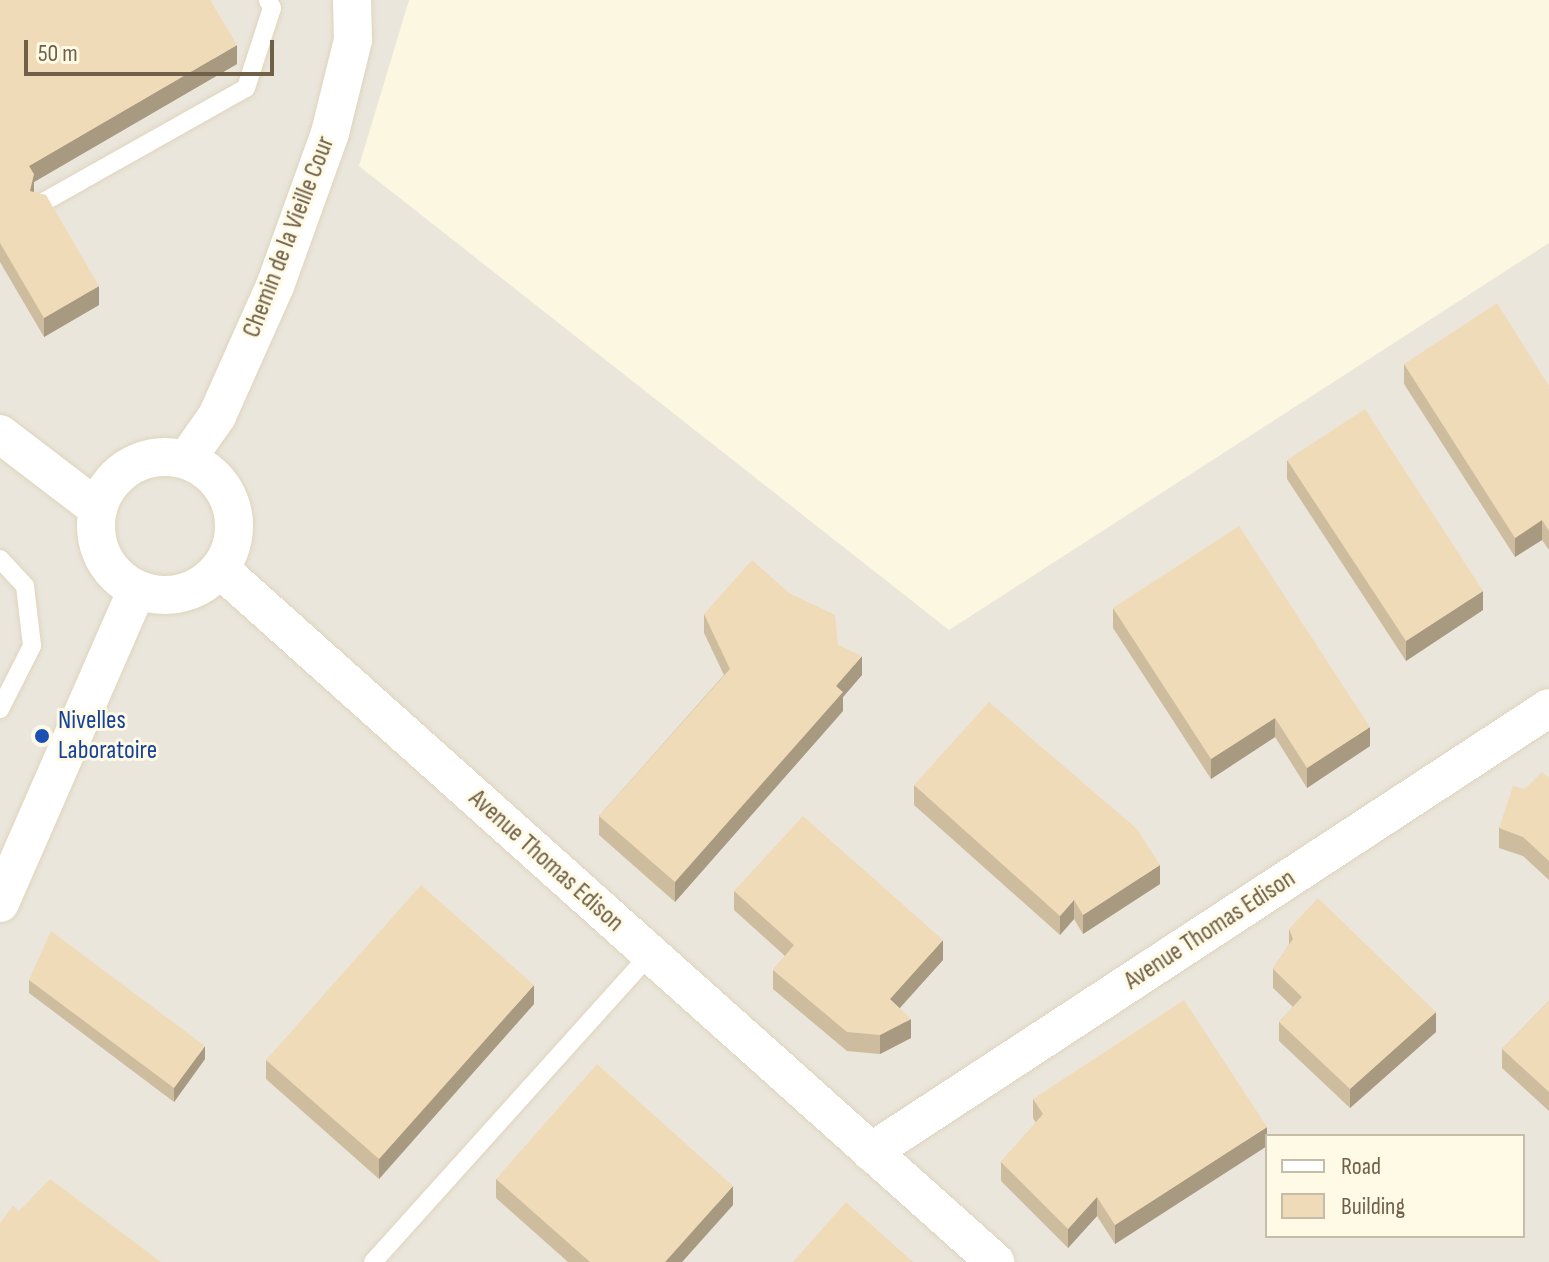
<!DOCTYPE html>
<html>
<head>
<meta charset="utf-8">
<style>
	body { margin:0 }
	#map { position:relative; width:1549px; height:1262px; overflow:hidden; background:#fbf7e0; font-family:"Sofia Sans Condensed",sans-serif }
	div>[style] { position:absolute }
	.industrial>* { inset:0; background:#eae6dc }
	.roads { filter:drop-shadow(0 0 2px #dfd4bc) drop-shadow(0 0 2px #dfd4bc) }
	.lane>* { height:18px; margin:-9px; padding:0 9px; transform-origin:9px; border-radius:9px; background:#fff }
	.street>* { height:38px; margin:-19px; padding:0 19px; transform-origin:19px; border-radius:19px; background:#fff }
	.street>.ring { margin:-19px; padding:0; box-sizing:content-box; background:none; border:38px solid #fff; border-radius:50% }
	.wall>* { inset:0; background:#cebc9e }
	.shaded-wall>* { inset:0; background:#a89981 }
	.building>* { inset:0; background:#f0dbb8 }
	.dots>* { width:22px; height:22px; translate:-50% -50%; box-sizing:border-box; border:4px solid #fffae6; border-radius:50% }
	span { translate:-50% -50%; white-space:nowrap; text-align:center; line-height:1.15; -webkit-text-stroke:6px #fffae6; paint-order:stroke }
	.street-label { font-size:26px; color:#716048 }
	.transit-label { font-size:26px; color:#164399 }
	.left { translate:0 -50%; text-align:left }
	.legend { position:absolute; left:1265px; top:1134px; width:260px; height:104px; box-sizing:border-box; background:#fffae6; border:2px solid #c6bca7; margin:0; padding:10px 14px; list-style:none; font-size:24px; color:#716048 }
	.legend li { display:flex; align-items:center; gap:16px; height:40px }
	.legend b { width:40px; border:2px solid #c6bca7 }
	.scale { position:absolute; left:24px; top:40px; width:250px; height:36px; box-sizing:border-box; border:4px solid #716048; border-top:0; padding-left:10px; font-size:24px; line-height:28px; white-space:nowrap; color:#716048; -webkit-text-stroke:6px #fffae6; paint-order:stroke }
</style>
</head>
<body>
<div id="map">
	<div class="industrial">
		<i style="clip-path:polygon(evenodd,0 0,409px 0,359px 166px,949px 630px,1549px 243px,1549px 1262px,0 1262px,0 0,1267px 1136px,1523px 1136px,1523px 1236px,1267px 1236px,1267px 1136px)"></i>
	</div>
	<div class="roads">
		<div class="lane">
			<i style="left:40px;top:204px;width:236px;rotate:-29.4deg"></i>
			<i style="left:246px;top:88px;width:84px;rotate:-72deg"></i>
			<i style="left:272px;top:8px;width:9px;rotate:-117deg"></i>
			<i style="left:0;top:559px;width:37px;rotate:47deg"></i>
			<i style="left:25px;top:586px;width:60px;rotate:83.3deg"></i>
			<i style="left:32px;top:646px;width:71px;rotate:116.9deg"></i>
			<i style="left:373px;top:1262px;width:399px;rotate:-48deg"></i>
		</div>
		<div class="street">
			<i style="left:0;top:434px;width:123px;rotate:37.4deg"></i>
			<i class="ring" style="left:96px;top:457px;width:100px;height:100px"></i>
			<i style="left:186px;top:460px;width:54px;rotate:-54.8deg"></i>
			<i style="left:217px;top:416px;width:142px;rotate:-66deg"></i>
			<i style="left:275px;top:286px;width:163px;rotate:-70.2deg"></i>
			<i style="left:330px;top:133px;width:96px;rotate:-76.1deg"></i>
			<i style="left:353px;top:40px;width:40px;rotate:-91.4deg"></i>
			<i style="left:220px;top:569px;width:1040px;rotate:41.8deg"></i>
			<i style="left:0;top:903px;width:342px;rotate:-66.4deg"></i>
			<i style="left:871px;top:1152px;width:810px;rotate:-33.22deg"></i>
		</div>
	</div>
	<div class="wall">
		<i style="clip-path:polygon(0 0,237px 64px,34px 182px,34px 192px,99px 305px,44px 337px,0 262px)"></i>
		<i style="clip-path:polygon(1404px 364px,1549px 386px,1549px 550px,1542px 540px,1515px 557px,1404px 384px)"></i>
		<i style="clip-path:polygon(1287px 460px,1483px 610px,1406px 661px,1287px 479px)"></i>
		<i style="clip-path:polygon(1113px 608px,1370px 746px,1307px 788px,1275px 737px,1211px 779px,1113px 628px)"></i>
		<i style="clip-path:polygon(704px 614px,838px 645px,862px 675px,843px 697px,843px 711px,675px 902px,599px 835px,599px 816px,724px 675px,704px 633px)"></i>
		<i style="clip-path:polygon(1549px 778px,1549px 880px,1523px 856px,1499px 848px,1499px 828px,1525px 789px)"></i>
		<i style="clip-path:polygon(914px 785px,1160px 884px,1083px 934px,1074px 919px,1060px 935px,914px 805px)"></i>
		<i style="clip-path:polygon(734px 891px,943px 960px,899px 1008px,911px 1038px,880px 1054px,847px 1051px,773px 989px,773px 970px,785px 956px,734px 910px)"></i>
		<i style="clip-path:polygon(1289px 929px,1436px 1032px,1350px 1108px,1279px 1041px,1279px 1022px,1293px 1007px,1273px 988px,1273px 969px,1289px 945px)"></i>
		<i style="clip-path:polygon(29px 980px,205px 1059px,174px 1102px,29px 993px)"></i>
		<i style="clip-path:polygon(1549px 1001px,1549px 1111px,1502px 1068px,1502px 1049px)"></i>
		<i style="clip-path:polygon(534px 1004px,379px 1179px,266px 1079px,266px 1060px)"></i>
		<i style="clip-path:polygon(1033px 1099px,1267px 1146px,1115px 1244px,1097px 1216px,1068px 1248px,1001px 1181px,1001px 1162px,1036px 1123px,1033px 1118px)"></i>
		<i style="clip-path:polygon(496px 1179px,733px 1205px,682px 1262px,568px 1262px,496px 1198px)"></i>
	</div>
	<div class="shaded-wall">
		<i style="clip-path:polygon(237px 45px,237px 64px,34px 182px,34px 194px,30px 211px,29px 166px)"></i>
		<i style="clip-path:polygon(99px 286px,99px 305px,44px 337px,44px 318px)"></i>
		<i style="clip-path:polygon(1542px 520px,1542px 540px,1515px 557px,1515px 538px)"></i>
		<i style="clip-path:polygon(1483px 591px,1483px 610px,1406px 661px,1406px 641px)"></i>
		<i style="clip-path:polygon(862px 656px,862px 675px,843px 697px,843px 711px,675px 902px,675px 882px,836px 686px)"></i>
		<i style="clip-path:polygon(1275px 718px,1275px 737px,1211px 779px,1211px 759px)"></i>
		<i style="clip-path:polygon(1370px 727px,1370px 746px,1307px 788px,1307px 768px)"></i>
		<i style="clip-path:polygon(1160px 865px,1160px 884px,1083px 934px,1083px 915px)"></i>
		<i style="clip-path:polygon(1074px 900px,1074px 919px,1060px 935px,1060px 916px)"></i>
		<i style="clip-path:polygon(943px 940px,943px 960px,890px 1019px,890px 999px)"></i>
		<i style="clip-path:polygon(534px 985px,534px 1004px,379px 1179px,379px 1159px)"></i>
		<i style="clip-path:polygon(1436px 1012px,1436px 1032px,1350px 1108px,1350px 1089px)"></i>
		<i style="clip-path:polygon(911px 1019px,911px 1038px,880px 1054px,880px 1035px)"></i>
		<i style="clip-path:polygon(205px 1046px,205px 1059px,174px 1102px,174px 1088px)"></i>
		<i style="clip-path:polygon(1267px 1127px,1267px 1146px,1115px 1244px,1115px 1225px)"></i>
		<i style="clip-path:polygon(733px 1186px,733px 1205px,682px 1262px,665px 1262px)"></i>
		<i style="clip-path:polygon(1097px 1197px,1097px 1216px,1068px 1248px,1068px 1229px)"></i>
	</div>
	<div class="building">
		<i style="clip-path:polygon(0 0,210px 0,237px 45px,29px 166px,34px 174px,30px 191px,46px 195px,99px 286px,44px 318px,0 243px)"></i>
		<i style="clip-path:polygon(1497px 303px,1549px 386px,1549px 531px,1542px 520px,1515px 538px,1404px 364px)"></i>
		<i style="clip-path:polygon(1365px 409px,1483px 591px,1406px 641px,1287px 460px)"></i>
		<i style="clip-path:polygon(1239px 526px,1370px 727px,1307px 768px,1275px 718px,1211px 759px,1113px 608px)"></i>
		<i style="clip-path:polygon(752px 560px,789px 593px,835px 615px,838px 645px,862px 656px,836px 686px,843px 692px,675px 882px,599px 816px,730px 669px,704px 614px)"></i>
		<i style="clip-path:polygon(989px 702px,1137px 829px,1160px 865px,1083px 915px,1074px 900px,1060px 916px,914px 785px)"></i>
		<i style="clip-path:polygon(1542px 772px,1549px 778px,1549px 861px,1523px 837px,1499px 828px,1513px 786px,1525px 789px)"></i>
		<i style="clip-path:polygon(803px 816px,943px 940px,890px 999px,911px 1019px,880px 1035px,847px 1032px,773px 970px,794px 945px,734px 891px)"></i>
		<i style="clip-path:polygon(421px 885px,534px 985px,379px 1159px,266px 1060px)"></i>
		<i style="clip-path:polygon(1318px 898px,1436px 1012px,1350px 1089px,1279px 1022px,1302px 997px,1273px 969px,1293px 939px,1289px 929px)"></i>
		<i style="clip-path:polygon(51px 931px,205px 1046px,174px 1088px,29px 980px)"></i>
		<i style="clip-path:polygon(1184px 1000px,1267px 1127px,1115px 1225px,1097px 1197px,1068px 1229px,1001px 1162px,1043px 1114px,1033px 1099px)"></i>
		<i style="clip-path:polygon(1549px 1001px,1549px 1092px,1502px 1049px)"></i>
		<i style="clip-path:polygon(597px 1064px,733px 1186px,665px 1262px,590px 1262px,496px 1179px)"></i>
		<i style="clip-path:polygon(50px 1179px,161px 1262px,0 1262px,0 1223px,13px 1206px,19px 1211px)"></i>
		<i style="clip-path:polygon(846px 1202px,913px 1262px,793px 1262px)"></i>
	</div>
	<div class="dots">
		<i style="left:42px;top:736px;background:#1a4fb4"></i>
	</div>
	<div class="street-label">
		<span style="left:289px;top:237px;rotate:-69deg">Chemin de la Vieille Cour</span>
		<span style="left:546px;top:861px;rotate:42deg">Avenue Thomas Edison</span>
		<span style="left:1210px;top:930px;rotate:-33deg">Avenue Thomas Edison</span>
	</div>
	<div class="transit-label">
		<span class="left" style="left:58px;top:736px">Nivelles<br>Laboratoire</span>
	</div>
	<ul class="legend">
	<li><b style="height:10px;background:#fff"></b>Road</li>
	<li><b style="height:22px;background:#f0dbb8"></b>Building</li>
	</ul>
	<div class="scale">50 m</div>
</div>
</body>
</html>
